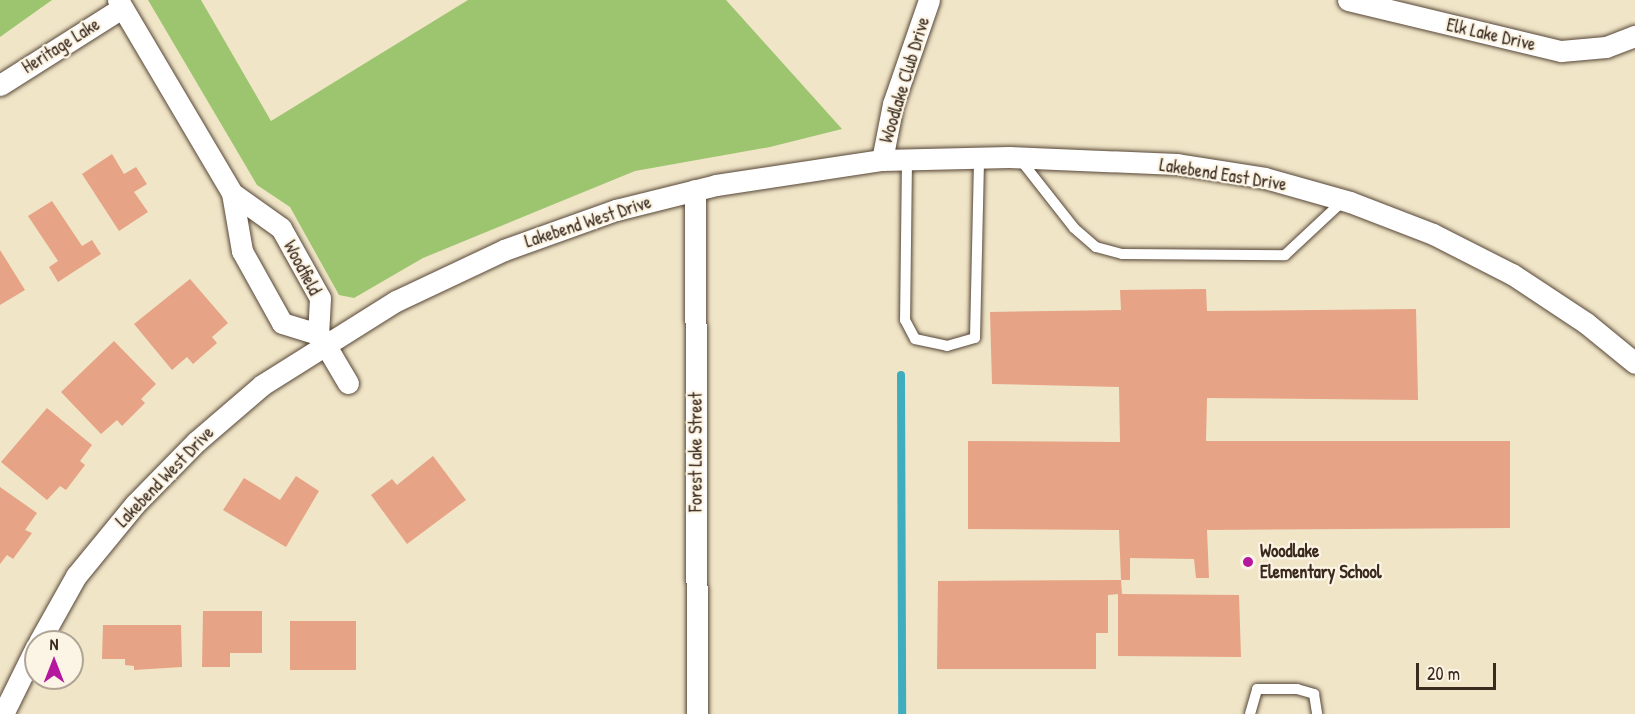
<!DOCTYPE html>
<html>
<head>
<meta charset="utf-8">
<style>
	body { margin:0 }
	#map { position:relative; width:1635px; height:714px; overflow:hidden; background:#f0e5c7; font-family:"Patrick Hand",sans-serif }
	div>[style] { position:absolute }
	.green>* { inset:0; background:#9dc570 }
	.stream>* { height:8px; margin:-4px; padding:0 4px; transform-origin:4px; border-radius:4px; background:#3fadbd }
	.building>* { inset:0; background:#e6a385 }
	.roads { filter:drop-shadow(0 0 2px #564637) drop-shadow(0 0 2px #564637) }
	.service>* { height:10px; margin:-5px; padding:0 5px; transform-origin:5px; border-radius:5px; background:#fff }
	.minor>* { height:21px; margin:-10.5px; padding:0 10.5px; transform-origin:10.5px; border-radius:10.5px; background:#fff }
	.dots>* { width:16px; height:16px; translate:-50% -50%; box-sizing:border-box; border:3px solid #fcf5e5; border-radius:50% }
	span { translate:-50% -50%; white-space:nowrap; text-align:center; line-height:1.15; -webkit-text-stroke:4.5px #fcf5e5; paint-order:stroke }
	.street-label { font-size:18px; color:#3b2a1e }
	.poi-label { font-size:18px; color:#3b2a1e; font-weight:700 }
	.left { translate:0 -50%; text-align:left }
	.north { position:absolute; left:24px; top:630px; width:60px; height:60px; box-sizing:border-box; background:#fcf5e5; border:2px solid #afa495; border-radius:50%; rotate:0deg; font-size:16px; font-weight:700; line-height:24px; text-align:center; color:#3b2a1e }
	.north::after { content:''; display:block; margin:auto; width:21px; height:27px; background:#b5179e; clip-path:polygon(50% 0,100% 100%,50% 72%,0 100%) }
	.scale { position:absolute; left:1416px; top:663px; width:80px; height:27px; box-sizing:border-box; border:3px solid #3b2a1e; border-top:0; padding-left:8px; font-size:18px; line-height:21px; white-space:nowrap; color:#3b2a1e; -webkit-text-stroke:4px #fcf5e5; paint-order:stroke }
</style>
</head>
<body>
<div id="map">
	<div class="green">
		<i style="clip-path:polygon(0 0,52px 0,0 37px)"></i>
		<i style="clip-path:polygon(148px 0,201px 0,271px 121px,468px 0,726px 0,842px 129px,770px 147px,635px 171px,423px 258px,354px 298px,339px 295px,290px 207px,257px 185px)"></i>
	</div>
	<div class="stream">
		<i style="left:901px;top:375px;width:339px;rotate:89.8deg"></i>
	</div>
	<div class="building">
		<i style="clip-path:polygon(112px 154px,124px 174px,136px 167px,147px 184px,134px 192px,148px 212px,119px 231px,82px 174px)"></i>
		<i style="clip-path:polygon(52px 201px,82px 246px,92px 240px,101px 254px,58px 282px,49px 267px,58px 261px,28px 216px)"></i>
		<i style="clip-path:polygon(0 250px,25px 290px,0 305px)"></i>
		<i style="clip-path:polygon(190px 279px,228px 323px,212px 337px,217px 343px,193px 364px,187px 357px,172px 370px,134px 324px)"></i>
		<i style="clip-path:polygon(1206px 289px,1207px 311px,1416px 309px,1418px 400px,1207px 398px,1206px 441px,1510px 441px,1510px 528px,1207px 530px,1209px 578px,1196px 578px,1194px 559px,1130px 558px,1130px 580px,1121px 580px,1119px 530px,968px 529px,968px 441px,1120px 442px,1119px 387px,992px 384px,990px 312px,1121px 310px,1120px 290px)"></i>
		<i style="clip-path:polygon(114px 341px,156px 384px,141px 399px,145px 403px,122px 426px,117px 420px,101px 434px,61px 392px)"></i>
		<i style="clip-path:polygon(47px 408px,92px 445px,80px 461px,85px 465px,66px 490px,60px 486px,47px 500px,1px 462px)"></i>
		<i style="clip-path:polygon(433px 456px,466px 500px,407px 544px,371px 495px,392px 479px,397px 485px)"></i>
		<i style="clip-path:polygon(296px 476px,319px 491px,286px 547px,223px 510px,244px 478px,280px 500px)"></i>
		<i style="clip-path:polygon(0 487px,37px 513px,25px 530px,32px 533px,13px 559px,7px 555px,0 564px)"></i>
		<i style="clip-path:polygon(1121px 580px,1122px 594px,1239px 595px,1241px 657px,1118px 656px,1118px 594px,1108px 595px,1108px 633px,1096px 633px,1096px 669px,937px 669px,938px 581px)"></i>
		<i style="clip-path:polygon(203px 611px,262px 611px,262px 653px,230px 653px,230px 667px,202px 667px)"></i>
		<i style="clip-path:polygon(290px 621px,356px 621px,356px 670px,290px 670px)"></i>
		<i style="clip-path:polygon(103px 625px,181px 625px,182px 667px,134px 670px,134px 666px,125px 665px,125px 659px,102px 659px)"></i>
	</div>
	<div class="roads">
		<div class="service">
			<i style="left:1019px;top:158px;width:89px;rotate:51.8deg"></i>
			<i style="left:1074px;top:228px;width:29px;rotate:41deg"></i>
			<i style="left:1096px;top:247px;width:27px;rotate:15deg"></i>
			<i style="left:1122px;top:254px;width:163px;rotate:0.4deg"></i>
			<i style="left:1285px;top:255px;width:81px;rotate:-43deg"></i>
			<i style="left:907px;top:160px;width:160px;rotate:90.7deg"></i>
			<i style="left:905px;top:320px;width:21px;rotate:62deg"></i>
			<i style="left:915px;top:339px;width:33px;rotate:12deg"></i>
			<i style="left:947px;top:346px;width:29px;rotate:-16deg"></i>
			<i style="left:975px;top:338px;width:180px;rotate:-88.7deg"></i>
			<i style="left:1250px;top:714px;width:26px;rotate:-74deg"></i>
			<i style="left:1257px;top:689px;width:40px"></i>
			<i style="left:1297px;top:689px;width:18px;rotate:16deg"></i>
			<i style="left:1314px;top:694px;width:20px;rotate:81deg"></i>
		</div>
		<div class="minor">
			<i style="left:118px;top:0;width:224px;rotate:59.4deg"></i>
			<i style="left:232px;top:193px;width:59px;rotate:80.2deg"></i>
			<i style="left:242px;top:251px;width:82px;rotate:60.9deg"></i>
			<i style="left:282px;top:323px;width:38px;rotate:17deg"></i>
			<i style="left:1348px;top:0;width:219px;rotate:13.5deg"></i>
			<i style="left:1561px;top:51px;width:45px;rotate:-5.1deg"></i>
			<i style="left:1606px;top:47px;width:31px;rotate:-21deg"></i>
			<i style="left:0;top:85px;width:144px;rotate:-32.3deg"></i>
			<i style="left:882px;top:160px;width:57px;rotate:-78.9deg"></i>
			<i style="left:893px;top:104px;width:110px;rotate:-70.9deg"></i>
			<i style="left:695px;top:190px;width:524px;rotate:89.78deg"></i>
			<i style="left:232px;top:193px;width:60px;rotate:35.5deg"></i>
			<i style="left:281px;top:228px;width:80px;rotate:60.9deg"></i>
			<i style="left:320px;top:298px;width:36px;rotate:93deg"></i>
			<i style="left:319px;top:334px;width:57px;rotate:59.4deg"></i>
			<i style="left:39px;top:642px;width:76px;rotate:-60.7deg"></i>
			<i style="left:76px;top:576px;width:93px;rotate:-50.7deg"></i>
			<i style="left:135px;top:504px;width:88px;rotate:-45.5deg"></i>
			<i style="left:197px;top:441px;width:86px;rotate:-40.7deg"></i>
			<i style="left:262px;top:385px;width:158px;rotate:-32.1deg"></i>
			<i style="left:396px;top:301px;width:119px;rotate:-25.3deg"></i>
			<i style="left:504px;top:250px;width:119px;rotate:-19.7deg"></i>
			<i style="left:616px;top:210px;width:103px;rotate:-14deg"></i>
			<i style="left:716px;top:185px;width:168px;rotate:-8.6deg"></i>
			<i style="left:882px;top:160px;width:127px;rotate:-1.4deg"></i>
			<i style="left:1009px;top:157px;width:168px;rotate:2.4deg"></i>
			<i style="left:1177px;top:164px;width:89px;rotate:9deg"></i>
			<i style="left:1265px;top:178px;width:88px;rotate:15.8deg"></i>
			<i style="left:1350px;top:202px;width:89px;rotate:21.1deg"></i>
			<i style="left:1433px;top:234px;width:89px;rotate:26.9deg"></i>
			<i style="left:1512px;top:274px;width:89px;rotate:33.5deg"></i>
			<i style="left:1586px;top:323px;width:63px;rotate:39.2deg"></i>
			<i style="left:3px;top:714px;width:75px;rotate:-63.8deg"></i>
		</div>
	</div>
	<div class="dots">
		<i style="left:1248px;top:562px;background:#b5179e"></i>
	</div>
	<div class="street-label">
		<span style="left:1491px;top:35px;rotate:13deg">Elk Lake Drive</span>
		<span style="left:61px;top:46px;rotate:-32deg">Heritage Lake</span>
		<span style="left:905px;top:80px;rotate:-73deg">Woodlake Club Drive</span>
		<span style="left:1223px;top:175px;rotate:9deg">Lakebend East Drive</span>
		<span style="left:588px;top:222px;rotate:-18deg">Lakebend West Drive</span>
		<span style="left:302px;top:268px;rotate:62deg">Woodfield</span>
		<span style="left:696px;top:452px;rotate:-90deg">Forest Lake Street</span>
		<span style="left:165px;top:477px;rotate:-46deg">Lakebend West Drive</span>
	</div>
	<div class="poi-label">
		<span class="left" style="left:1260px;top:562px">Woodlake<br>Elementary School</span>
	</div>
	<div class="north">N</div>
	<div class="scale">20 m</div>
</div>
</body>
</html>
